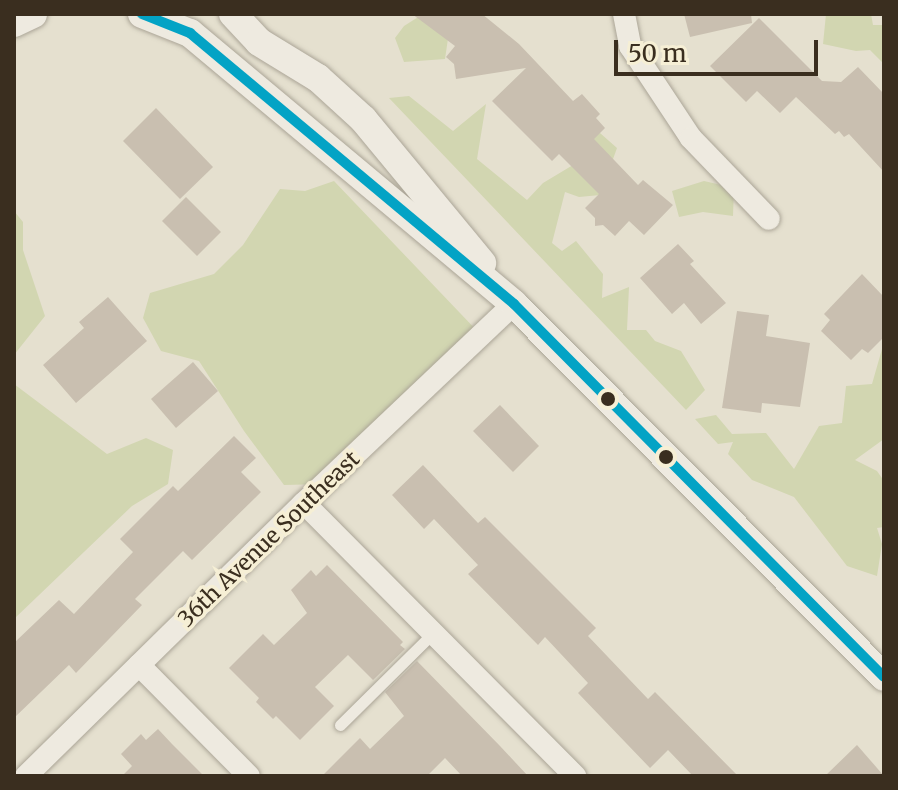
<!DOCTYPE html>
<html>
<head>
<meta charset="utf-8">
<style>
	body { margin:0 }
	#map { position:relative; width:898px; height:790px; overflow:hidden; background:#e5e0cf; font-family:Merriweather,serif }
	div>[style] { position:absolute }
	.green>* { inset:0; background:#d2d6b1 }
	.building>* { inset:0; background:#c9bfb0 }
	.roads { filter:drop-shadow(0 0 2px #aba597) drop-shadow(0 0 2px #aba597) }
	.service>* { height:11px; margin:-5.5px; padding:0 5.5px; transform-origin:5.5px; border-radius:5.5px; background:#eeeae0 }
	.minor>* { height:22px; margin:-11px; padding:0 11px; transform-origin:11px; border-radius:11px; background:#eeeae0 }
	.tertiary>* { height:28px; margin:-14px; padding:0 14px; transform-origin:14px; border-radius:14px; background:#eeeae0 }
	.bus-1>* { height:10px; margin:-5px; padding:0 5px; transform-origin:5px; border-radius:5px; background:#03a3c5 }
	.dots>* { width:22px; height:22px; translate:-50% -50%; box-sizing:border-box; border:4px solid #f6efd5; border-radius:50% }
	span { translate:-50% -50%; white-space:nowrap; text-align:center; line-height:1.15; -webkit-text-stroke:7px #f6efd5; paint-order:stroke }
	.street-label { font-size:22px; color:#3a2e1f }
	.frame { position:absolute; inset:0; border:16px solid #3a2e1f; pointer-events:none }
	.scale { position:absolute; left:614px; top:40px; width:204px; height:36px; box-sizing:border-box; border:4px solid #3a2e1f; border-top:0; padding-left:10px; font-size:24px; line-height:28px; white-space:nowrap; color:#3a2e1f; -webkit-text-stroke:6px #f6efd5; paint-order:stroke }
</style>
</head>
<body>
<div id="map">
	<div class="green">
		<i style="clip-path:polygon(423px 14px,450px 25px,445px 59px,404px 62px,395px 38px,404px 26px)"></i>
		<i style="clip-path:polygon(826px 14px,871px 14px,873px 25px,884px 25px,884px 64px,870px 50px,856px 51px,823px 44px)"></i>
		<i style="clip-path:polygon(409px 96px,453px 131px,486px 104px,477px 159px,527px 200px,543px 183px,573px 165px,581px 137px,600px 133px,617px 148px,600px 195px,579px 197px,565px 192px,552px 243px,562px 251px,576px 241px,603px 274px,602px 298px,629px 287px,627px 330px,646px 330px,655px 341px,681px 351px,705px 390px,686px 410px,389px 98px)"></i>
		<i style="clip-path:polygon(334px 181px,481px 335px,324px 484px,284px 485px,244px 431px,199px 361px,161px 351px,143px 318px,150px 293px,214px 274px,243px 245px,280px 189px,305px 191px)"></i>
		<i style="clip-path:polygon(704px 181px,734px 188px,733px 216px,703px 212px,679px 217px,672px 191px)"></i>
		<i style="clip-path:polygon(14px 211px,23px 222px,23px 250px,45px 316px,14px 355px)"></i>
		<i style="clip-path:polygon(884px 342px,884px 439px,855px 460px,877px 471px,884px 481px,884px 527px,877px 528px,882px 544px,877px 576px,847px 566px,794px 497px,752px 480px,728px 454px,733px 442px,718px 444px,695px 419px,716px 415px,732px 434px,766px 433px,794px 469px,819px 426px,842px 423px,846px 386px,872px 384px)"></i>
		<i style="clip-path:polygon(14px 384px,107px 454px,146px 438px,173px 450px,168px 484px,132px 506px,14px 619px)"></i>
	</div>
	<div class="building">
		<i style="clip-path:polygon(412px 14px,482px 14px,519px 44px,573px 101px,582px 94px,600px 114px,596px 118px,605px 128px,594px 139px,638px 185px,643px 180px,673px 205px,644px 235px,629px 221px,615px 236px,603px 225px,595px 226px,595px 218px,585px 208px,599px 194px,559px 154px,552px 161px,492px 101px,526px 68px,456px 79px,454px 64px,446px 57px,455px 46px)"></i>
		<i style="clip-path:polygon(684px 14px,751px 14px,752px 23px,690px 37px)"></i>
		<i style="clip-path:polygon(759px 18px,822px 81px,841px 82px,858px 67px,884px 94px,884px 172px,849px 134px,844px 137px,839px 131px,835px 134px,796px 97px,780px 113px,757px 91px,746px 102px,710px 66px)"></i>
		<i style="clip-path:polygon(156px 108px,213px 167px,180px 199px,123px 141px)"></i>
		<i style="clip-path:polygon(186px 197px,221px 232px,197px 256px,162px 221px)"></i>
		<i style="clip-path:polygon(678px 244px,694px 261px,690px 264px,726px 303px,701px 324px,684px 303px,672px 314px,640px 278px)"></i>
		<i style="clip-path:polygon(862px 274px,884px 297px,884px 337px,868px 353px,862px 349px,851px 360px,821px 331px,830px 320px,824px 314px)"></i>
		<i style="clip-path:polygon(108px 297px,147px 341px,76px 403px,43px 365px,84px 328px,79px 322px)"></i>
		<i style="clip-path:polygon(737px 311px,769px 315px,766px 336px,810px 343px,800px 407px,762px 403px,761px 413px,722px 408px)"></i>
		<i style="clip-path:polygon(193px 362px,218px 391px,176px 428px,151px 399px)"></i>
		<i style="clip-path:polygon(500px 405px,539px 446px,513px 472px,473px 431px)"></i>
		<i style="clip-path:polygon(234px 436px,256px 458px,241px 472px,261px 492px,192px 560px,183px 551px,135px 599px,142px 605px,76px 673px,69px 665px,14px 718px,14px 643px,59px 600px,74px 614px,133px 552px,120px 539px,173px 486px,178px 491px)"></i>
		<i style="clip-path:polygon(423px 465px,478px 523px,485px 517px,596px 628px,588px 636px,648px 699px,655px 692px,738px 776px,693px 776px,668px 750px,650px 768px,578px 693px,588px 683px,545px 637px,538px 645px,468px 574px,478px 565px,434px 519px,424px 529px,392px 495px)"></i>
		<i style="clip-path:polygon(327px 565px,403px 642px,400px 645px,405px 649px,373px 680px,348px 655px,315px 687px,334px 706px,300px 740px,276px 716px,273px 719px,256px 702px,259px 698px,229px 668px,263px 634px,274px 645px,307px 613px,291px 590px,311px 570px,316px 576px)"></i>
		<i style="clip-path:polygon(417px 661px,500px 746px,528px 776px,462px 776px,445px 758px,427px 776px,322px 776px,360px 738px,370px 749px,404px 716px,385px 692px)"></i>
		<i style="clip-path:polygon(158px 729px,172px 744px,204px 776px,122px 776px,132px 766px,121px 754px,141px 734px,146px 740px)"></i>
		<i style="clip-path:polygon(857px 745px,884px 776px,825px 776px)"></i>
	</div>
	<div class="roads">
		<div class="service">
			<i style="left:340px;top:725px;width:131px;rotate:-44.7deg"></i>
		</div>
		<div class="minor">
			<i style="left:624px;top:14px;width:33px;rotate:79deg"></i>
			<i style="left:630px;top:46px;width:110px;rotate:56.5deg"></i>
			<i style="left:691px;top:138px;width:112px;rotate:46.1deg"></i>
			<i style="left:304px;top:503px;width:385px;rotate:45.2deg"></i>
			<i style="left:139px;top:665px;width:156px;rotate:45.3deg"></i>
			<i style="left:26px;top:776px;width:390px;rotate:-44.5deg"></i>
			<i style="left:304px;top:503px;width:289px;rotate:-43.5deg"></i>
		</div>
		<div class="tertiary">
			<i style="left:142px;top:14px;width:52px;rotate:21.6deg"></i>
			<i style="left:190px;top:33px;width:422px;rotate:39.9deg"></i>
			<i style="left:514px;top:304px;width:525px;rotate:45.23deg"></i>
			<i style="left:233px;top:14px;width:38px;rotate:47deg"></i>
			<i style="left:259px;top:42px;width:69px;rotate:31.4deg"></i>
			<i style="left:318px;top:78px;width:61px;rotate:42.3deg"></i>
			<i style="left:363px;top:119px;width:187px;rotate:50.4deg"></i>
			<i style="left:14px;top:23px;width:21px;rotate:-25deg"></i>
		</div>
	</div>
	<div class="bus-1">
		<i style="left:142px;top:14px;width:52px;rotate:21.6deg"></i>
		<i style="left:190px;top:33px;width:422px;rotate:39.9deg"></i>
		<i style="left:514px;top:304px;width:525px;rotate:45.23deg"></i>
	</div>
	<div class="dots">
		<i style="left:608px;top:399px;background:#3a2e1f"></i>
		<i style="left:666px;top:457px;background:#3a2e1f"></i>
	</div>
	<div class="street-label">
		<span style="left:269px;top:539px;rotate:-44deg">36th Avenue Southeast</span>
	</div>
	<div class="frame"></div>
	<div class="scale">50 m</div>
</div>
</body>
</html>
